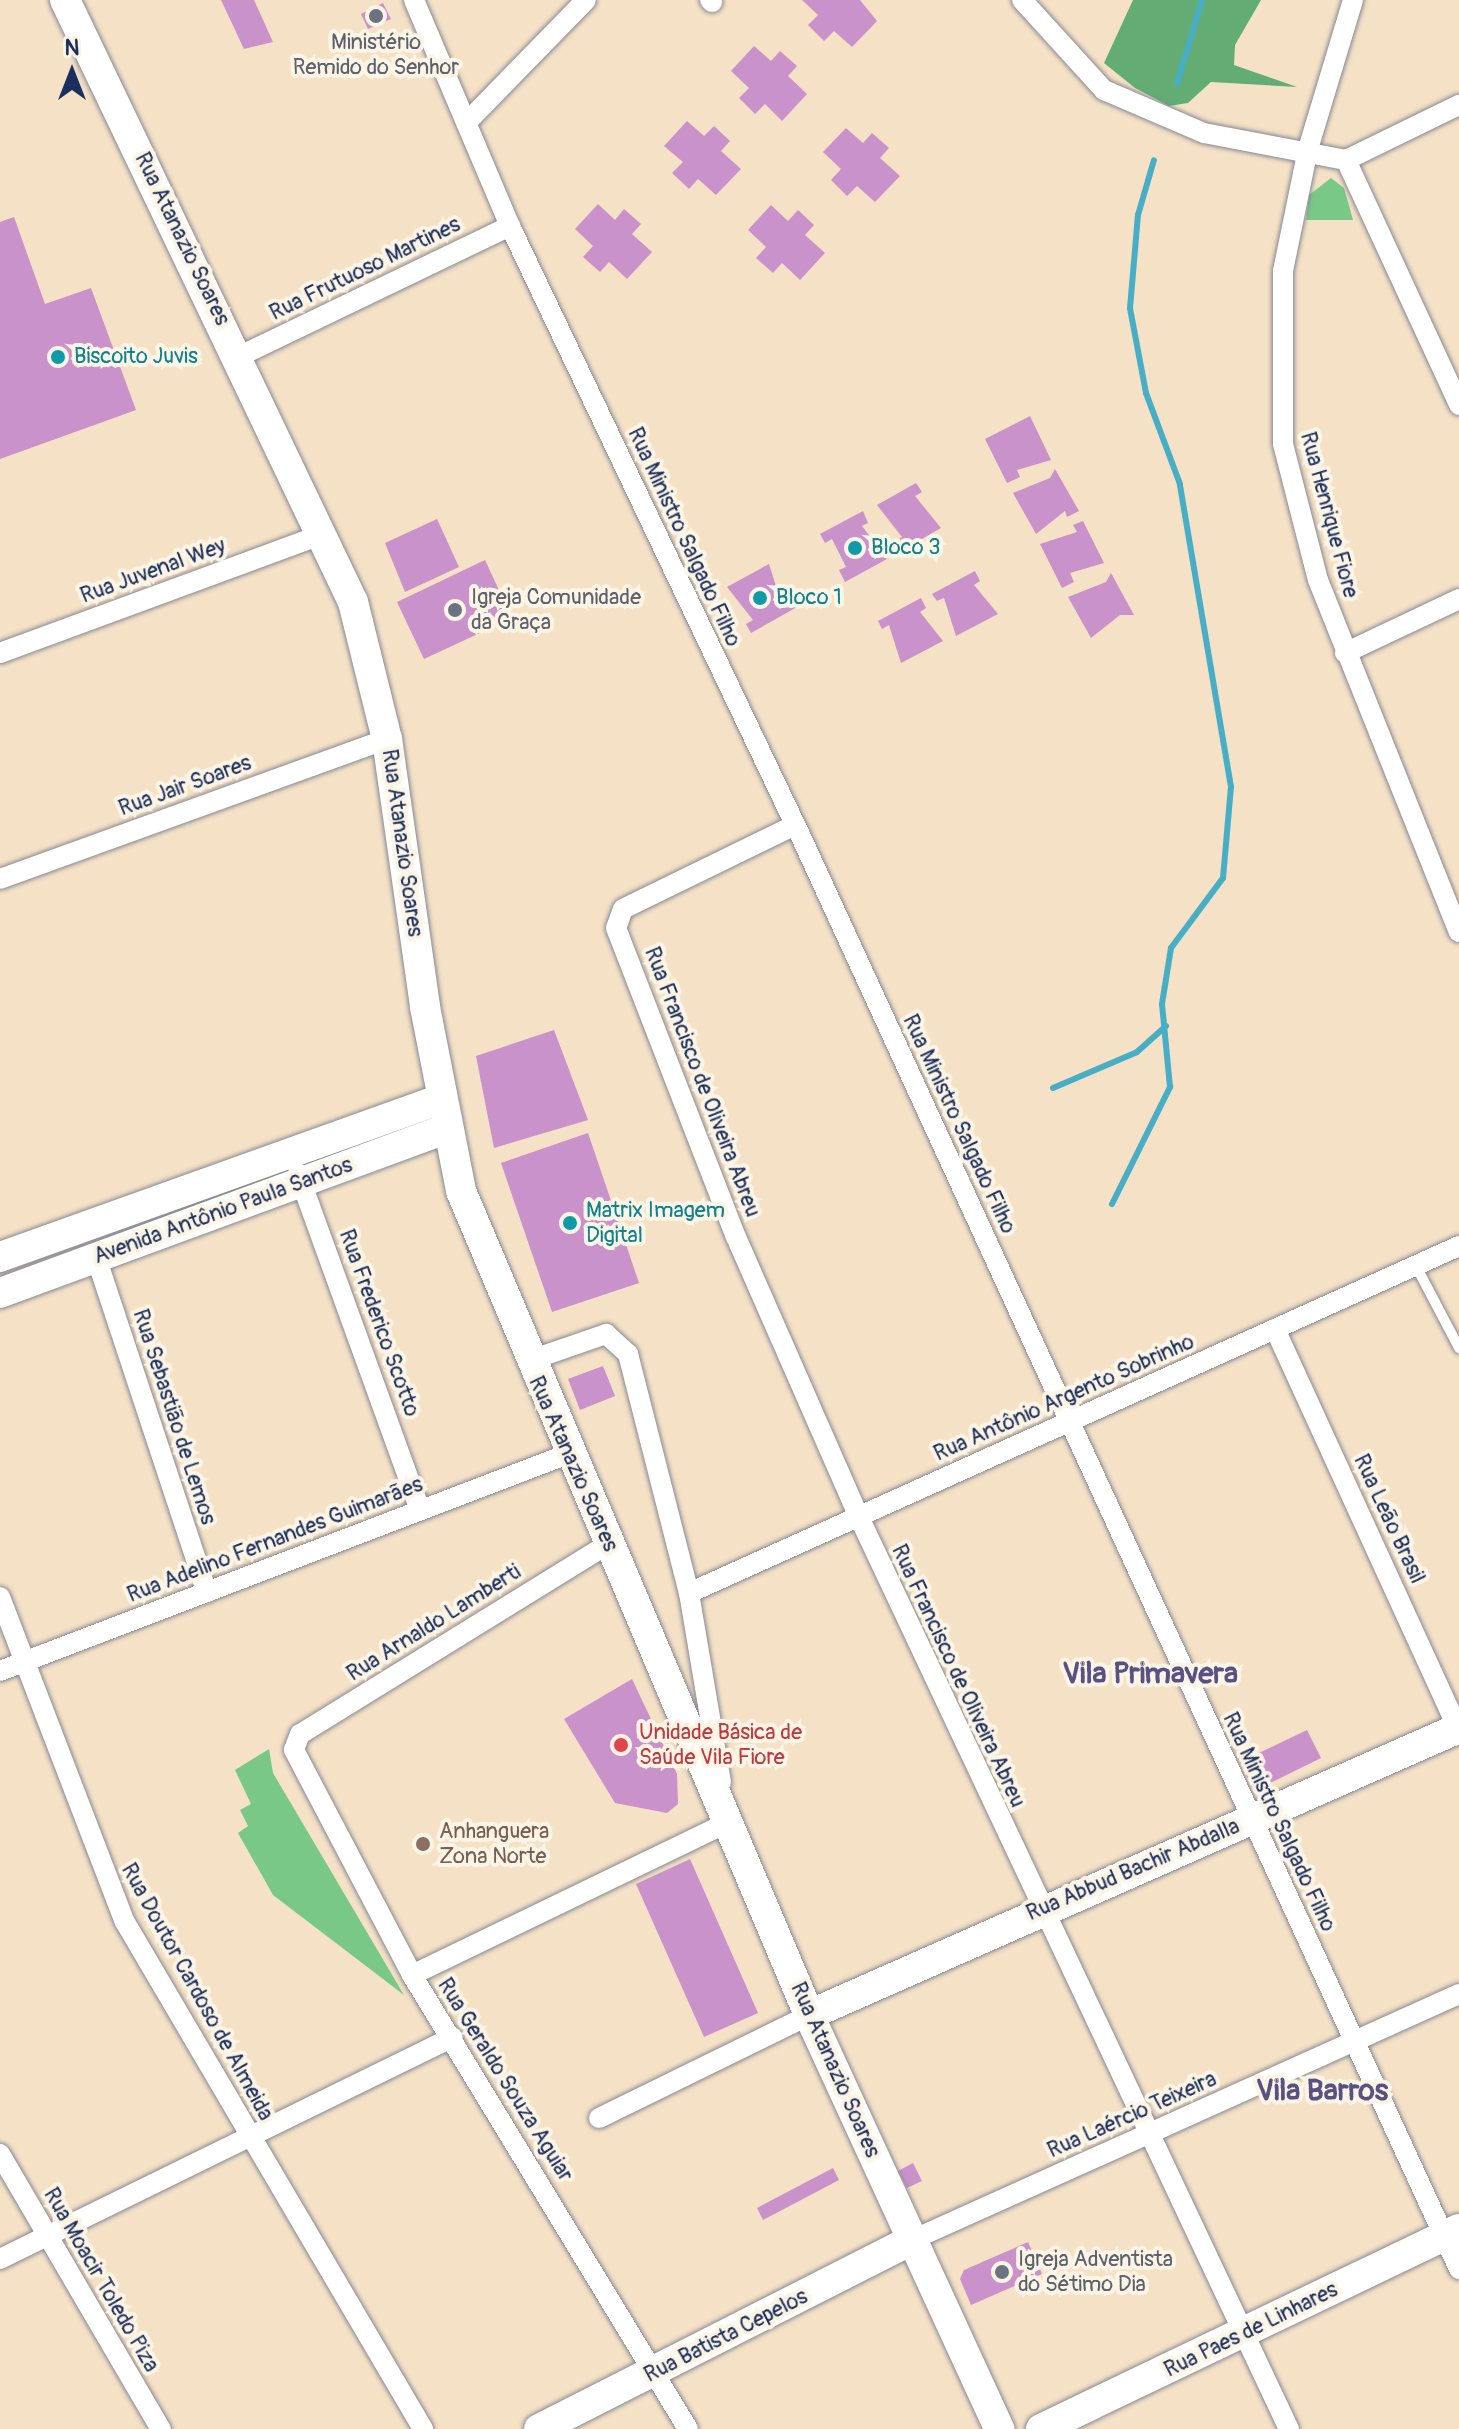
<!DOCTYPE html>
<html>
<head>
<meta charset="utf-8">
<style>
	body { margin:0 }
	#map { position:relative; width:1459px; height:2429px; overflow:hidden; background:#f4e1c6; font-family:Pangolin,sans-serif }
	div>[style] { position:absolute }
	.green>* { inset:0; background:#7ac888 }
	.forest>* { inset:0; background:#63ac74 }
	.stream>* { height:6px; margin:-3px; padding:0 3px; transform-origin:3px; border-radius:3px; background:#47aec6 }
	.building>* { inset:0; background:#c992ca }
	.roads { filter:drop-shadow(0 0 2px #888892) drop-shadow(0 0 2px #888892) }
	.lane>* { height:10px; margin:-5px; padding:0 5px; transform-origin:5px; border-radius:5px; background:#fff }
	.street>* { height:20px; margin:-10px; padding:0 10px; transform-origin:10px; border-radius:10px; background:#fff }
	.secondary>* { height:30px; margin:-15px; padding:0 15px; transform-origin:15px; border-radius:15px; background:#fff }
	.dots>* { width:22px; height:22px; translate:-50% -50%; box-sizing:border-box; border:4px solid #fcf5e5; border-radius:50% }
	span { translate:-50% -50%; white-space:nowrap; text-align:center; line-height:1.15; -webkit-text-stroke:8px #fcf5e5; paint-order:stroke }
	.worship-label { font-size:22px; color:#5b616d }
	.left { translate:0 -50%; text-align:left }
	.street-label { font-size:22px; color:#1b2f5e }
	.culture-label { font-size:22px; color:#0d838f }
	.health-label { font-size:22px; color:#be3a42 }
	.education-label { font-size:22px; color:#785e54 }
	.district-label { font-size:30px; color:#585284; font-weight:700 }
	.north { position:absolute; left:32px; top:32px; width:80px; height:80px; -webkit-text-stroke:6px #fcf5e5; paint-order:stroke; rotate:0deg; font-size:22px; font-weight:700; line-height:32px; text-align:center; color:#1b2f5e }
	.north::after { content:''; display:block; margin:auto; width:28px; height:36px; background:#1b2f5e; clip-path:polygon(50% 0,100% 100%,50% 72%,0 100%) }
</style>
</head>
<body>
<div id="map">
	<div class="green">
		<i style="clip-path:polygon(1331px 178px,1344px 188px,1353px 220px,1306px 220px,1309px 195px)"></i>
		<i style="clip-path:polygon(269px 1749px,273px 1773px,404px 1995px,273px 1895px,238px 1833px,248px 1826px,240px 1810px,251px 1804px,235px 1770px)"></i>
	</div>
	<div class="forest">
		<i style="clip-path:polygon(1133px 0,1261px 0,1235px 45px,1234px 65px,1297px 87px,1211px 82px,1188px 103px,1169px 106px,1135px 88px,1104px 63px)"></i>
	</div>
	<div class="stream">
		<i style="left:1177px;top:83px;width:87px;rotate:-73.2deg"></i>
		<i style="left:1053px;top:1088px;width:91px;rotate:-23.2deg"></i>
		<i style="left:1137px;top:1052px;width:39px;rotate:-42deg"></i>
		<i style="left:1112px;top:1204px;width:131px;rotate:-63.6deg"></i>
		<i style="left:1170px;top:1087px;width:83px;rotate:-95.5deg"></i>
		<i style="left:1162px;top:1004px;width:57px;rotate:-80.9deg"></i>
		<i style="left:1171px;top:948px;width:87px;rotate:-53.4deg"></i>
		<i style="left:1223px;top:878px;width:91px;rotate:-85deg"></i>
		<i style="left:1231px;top:787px;width:307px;rotate:-99.6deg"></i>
		<i style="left:1180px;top:484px;width:97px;rotate:-110.5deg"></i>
		<i style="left:1146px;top:393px;width:86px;rotate:-100.7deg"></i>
		<i style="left:1130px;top:308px;width:93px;rotate:-85.1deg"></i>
		<i style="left:1138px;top:215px;width:57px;rotate:-73.8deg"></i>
	</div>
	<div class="building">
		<i style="clip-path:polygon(221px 0,254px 0,273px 42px,244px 49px)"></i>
		<i style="clip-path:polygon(802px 0,860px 0,877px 21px,852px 47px,834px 31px,824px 41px,808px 25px,818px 15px)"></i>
		<i style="clip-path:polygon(383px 3px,391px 19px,368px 29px,361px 14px)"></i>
		<i style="clip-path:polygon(754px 46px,771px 61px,780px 51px,797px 66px,788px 76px,807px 94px,782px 121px,765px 104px,755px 114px,739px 98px,749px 88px,731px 71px)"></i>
		<i style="clip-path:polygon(687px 121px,704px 136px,714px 126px,730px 141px,721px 151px,741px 169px,716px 195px,698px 179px,689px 189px,672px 173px,683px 162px,664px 146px)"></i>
		<i style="clip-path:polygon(846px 128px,863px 143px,872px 133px,889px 148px,880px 158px,900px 176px,875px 202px,857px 186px,847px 196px,831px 180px,841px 169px,823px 152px)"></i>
		<i style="clip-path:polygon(598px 204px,615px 220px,624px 209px,641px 224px,632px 234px,652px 252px,627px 279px,609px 262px,600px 272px,583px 257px,593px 246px,575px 229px)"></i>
		<i style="clip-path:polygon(771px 205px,788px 221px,798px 210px,814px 225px,805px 235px,825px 253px,800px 280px,782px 263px,773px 273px,756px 258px,766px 247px,748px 230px)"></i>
		<i style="clip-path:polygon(14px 217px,45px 304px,91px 288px,136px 410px,0 459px,0 222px)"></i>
		<i style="clip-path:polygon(1030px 416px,1051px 460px,1017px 470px,1020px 477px,1007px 483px,985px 439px)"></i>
		<i style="clip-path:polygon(1055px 469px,1079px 511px,1067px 517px,1065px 511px,1036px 534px,1013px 493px,1050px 478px)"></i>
		<i style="clip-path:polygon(916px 483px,922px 492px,915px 496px,941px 528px,901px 551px,896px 541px,902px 537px,877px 505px)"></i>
		<i style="clip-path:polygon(863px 511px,868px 523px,862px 526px,887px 559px,845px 582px,839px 570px,846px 567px,832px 539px,825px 543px,820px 534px)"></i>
		<i style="clip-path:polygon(437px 519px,459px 567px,405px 592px,385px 543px)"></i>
		<i style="clip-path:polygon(1083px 521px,1104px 563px,1070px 573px,1074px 582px,1062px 588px,1040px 544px,1077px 532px,1073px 525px)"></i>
		<i style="clip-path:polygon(485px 560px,512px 618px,424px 659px,397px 602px)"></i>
		<i style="clip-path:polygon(769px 564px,780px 599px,789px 594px,797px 607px,751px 633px,746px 624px,753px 620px,727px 587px)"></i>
		<i style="clip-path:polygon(975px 571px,980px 581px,974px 585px,998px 614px,956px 636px,944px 598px,937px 601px,932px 594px)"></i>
		<i style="clip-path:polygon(1111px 573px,1134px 615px,1120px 615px,1091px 638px,1068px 597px,1106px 582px)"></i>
		<i style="clip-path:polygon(921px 598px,926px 608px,920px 612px,943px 641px,901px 663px,889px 625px,882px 629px,878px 621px)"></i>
		<i style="clip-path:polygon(554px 1030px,588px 1120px,494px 1148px,476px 1056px)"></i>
		<i style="clip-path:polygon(588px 1133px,639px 1283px,552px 1312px,501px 1163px)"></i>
		<i style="clip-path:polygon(603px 1366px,615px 1396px,580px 1410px,568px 1379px)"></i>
		<i style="clip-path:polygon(632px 1679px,677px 1774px,678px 1804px,667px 1813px,615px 1803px,564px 1719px)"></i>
		<i style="clip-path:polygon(1307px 1730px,1321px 1758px,1254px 1791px,1240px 1762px)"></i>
		<i style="clip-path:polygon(690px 1859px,758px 2013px,704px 2037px,636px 1884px)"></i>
		<i style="clip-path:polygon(913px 2163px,922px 2181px,907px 2188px,898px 2171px)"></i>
		<i style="clip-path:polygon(833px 2168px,839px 2180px,763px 2220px,757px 2208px)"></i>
		<i style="clip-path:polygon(1028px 2242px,1042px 2274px,971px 2305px,960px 2279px,964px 2270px)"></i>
	</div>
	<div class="roads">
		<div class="lane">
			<i style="left:1416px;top:1266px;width:93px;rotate:62.3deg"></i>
		</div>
		<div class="street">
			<i style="left:414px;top:0;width:246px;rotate:67deg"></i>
			<i style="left:510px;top:226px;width:679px;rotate:64.53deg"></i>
			<i style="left:802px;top:839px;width:1574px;rotate:65.32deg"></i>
			<i style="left:710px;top:0;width:3px;rotate:45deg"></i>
			<i style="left:1022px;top:0;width:122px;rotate:47.7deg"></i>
			<i style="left:1104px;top:90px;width:109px;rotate:23.3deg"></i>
			<i style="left:1204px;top:133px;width:145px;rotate:10.8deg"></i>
			<i style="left:1346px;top:160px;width:126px;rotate:-26deg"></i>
			<i style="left:1353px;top:0;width:156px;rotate:106.8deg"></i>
			<i style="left:1308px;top:149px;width:125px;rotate:101.6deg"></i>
			<i style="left:1283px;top:271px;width:173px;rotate:90deg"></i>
			<i style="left:1283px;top:444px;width:140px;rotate:75.6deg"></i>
			<i style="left:1318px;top:580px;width:379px;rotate:68.2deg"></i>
			<i style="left:467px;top:122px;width:170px;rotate:-45.7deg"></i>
			<i style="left:1346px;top:160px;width:270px;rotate:65.2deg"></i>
			<i style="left:240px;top:356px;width:300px;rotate:-25.7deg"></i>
			<i style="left:0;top:653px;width:344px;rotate:-20.2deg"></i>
			<i style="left:1345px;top:653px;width:126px;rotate:-25.3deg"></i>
			<i style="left:795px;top:825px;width:191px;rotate:154deg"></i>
			<i style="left:623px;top:909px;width:20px;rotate:110deg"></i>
			<i style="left:616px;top:928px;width:331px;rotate:68.8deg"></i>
			<i style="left:736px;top:1237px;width:306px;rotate:66.3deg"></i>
			<i style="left:859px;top:1517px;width:1008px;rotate:64.76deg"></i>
			<i style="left:0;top:879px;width:412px;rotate:-19.9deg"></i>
			<i style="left:298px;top:1173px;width:358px;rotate:70.1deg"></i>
			<i style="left:96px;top:1257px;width:353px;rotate:71.7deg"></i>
			<i style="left:1275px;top:1329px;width:441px;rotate:65.4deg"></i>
			<i style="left:528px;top:1361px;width:83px;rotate:-19.1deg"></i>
			<i style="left:606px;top:1334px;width:30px;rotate:42deg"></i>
			<i style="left:628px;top:1354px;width:247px;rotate:75.7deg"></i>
			<i style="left:689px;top:1593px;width:192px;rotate:80.4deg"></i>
			<i style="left:608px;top:1544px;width:362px;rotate:148.3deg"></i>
			<i style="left:300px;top:1734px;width:17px;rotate:111deg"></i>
			<i style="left:294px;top:1750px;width:254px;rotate:62.3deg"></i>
			<i style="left:412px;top:1975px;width:531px;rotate:58.7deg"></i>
			<i style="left:689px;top:1593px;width:845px;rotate:-24.26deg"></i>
			<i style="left:0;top:1597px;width:348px;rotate:69deg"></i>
			<i style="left:125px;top:1922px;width:588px;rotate:59.55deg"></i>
			<i style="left:0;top:1671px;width:608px;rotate:-20.91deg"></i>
			<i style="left:412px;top:1975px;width:350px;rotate:-25.8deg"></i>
			<i style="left:727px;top:1823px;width:10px;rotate:-96deg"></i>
			<i style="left:599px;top:2118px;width:234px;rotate:-26.1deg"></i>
			<i style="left:0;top:2154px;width:319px;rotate:59.7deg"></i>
			<i style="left:912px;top:2240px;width:600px;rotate:-24.21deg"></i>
			<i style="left:0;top:2259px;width:504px;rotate:-26.11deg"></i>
		</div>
		<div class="secondary">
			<i style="left:65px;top:0;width:667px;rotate:64.43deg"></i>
			<i style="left:353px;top:602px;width:141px;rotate:76.1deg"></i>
			<i style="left:387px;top:739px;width:271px;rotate:81.9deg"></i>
			<i style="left:425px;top:1007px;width:187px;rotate:78.9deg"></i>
			<i style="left:461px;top:1191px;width:894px;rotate:67.1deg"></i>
			<i style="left:809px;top:2015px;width:456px;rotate:65.3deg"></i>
			<i style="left:0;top:1257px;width:469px;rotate:-19.7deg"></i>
			<i style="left:0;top:1293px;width:475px;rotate:-20.2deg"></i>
			<i style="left:809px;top:2015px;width:711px;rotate:-23.82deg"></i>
			<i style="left:539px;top:2429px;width:418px;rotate:-26.9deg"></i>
			<i style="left:1041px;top:2429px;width:463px;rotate:-25.6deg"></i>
		</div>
	</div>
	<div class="dots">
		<i style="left:376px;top:16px;background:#6b7280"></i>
		<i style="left:58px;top:357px;background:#0f9aa8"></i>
		<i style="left:855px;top:548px;background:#0f9aa8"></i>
		<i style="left:760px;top:598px;background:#0f9aa8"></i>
		<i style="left:455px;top:610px;background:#6b7280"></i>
		<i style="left:570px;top:1223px;background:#0f9aa8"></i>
		<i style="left:621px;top:1745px;background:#e0444e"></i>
		<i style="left:423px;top:1844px;background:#8d6e63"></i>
		<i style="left:1002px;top:2272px;background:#6b7280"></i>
	</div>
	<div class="worship-label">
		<span style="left:376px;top:55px">Ministério<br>Remido do Senhor</span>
		<span class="left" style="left:471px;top:610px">Igreja Comunidade<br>da Graça</span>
		<span class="left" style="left:1018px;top:2272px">Igreja Adventista<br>do Sétimo Dia</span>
	</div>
	<div class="street-label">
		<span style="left:182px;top:239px;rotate:64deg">Rua Atanazio Soares</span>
		<span style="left:365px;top:269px;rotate:-26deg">Rua Frutuoso Martines</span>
		<span style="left:1329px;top:515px;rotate:75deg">Rua Henrique Fiore</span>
		<span style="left:684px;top:537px;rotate:65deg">Rua Ministro Salgado Filho</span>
		<span style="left:153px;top:571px;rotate:-20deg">Rua Juvenal Wey</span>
		<span style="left:185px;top:786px;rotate:-20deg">Rua Jair Soares</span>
		<span style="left:402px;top:843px;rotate:82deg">Rua Atanazio Soares</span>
		<span style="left:702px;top:1082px;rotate:69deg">Rua Francisco de Oliveira Abreu</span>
		<span style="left:959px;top:1124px;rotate:65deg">Rua Ministro Salgado Filho</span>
		<span style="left:223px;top:1211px;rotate:-20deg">Avenida Antônio Paula Santos</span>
		<span style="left:379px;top:1323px;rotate:70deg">Rua Frederico Scotto</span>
		<span style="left:1064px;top:1398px;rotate:-24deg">Rua Antônio Argento Sobrinho</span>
		<span style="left:174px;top:1417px;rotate:72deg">Rua Sebastião de Lemos</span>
		<span style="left:573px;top:1464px;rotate:66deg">Rua Atanazio Soares</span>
		<span style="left:1389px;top:1519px;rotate:65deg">Rua Leão Brasil</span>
		<span style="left:275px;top:1540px;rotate:-21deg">Rua Adelino Fernandes Guimarães</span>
		<span style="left:434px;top:1623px;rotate:-32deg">Rua Arnaldo Lamberti</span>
		<span style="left:958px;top:1676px;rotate:65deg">Rua Francisco de Oliveira Abreu</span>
		<span style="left:1279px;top:1822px;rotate:65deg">Rua Ministro Salgado Filho</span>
		<span style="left:1133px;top:1870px;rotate:-23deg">Rua Abbud Bachir Abdalla</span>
		<span style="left:197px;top:1992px;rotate:61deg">Rua Doutor Cardoso de Almeida</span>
		<span style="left:835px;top:2070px;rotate:66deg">Rua Atanazio Soares</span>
		<span style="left:505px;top:2080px;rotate:58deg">Rua Geraldo Souza Aguiar</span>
		<span style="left:1132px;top:2115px;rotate:-24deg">Rua Laércio Teixeira</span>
		<span style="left:101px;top:2280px;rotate:60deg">Rua Moacir Toledo Piza</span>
		<span style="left:1251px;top:2330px;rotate:-26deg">Rua Paes de Linhares</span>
		<span style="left:726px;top:2336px;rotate:-27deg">Rua Batista Cepelos</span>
	</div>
	<div class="culture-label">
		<span class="left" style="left:74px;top:357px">Biscoito Juvis</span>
		<span class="left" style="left:871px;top:548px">Bloco 3</span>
		<span class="left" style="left:776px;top:598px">Bloco 1</span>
		<span class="left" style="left:586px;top:1223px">Matrix Imagem<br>Digital</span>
	</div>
	<div class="health-label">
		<span class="left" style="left:639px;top:1745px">Unidade Básica de<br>Saúde Vila Fiore</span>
	</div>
	<div class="education-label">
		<span class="left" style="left:439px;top:1844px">Anhanguera<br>Zona Norte</span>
	</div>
	<div class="district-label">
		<span style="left:1150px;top:1674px">Vila Primavera</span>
		<span style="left:1322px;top:2091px">Vila Barros</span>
	</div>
	<div class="north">N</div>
</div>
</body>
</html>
